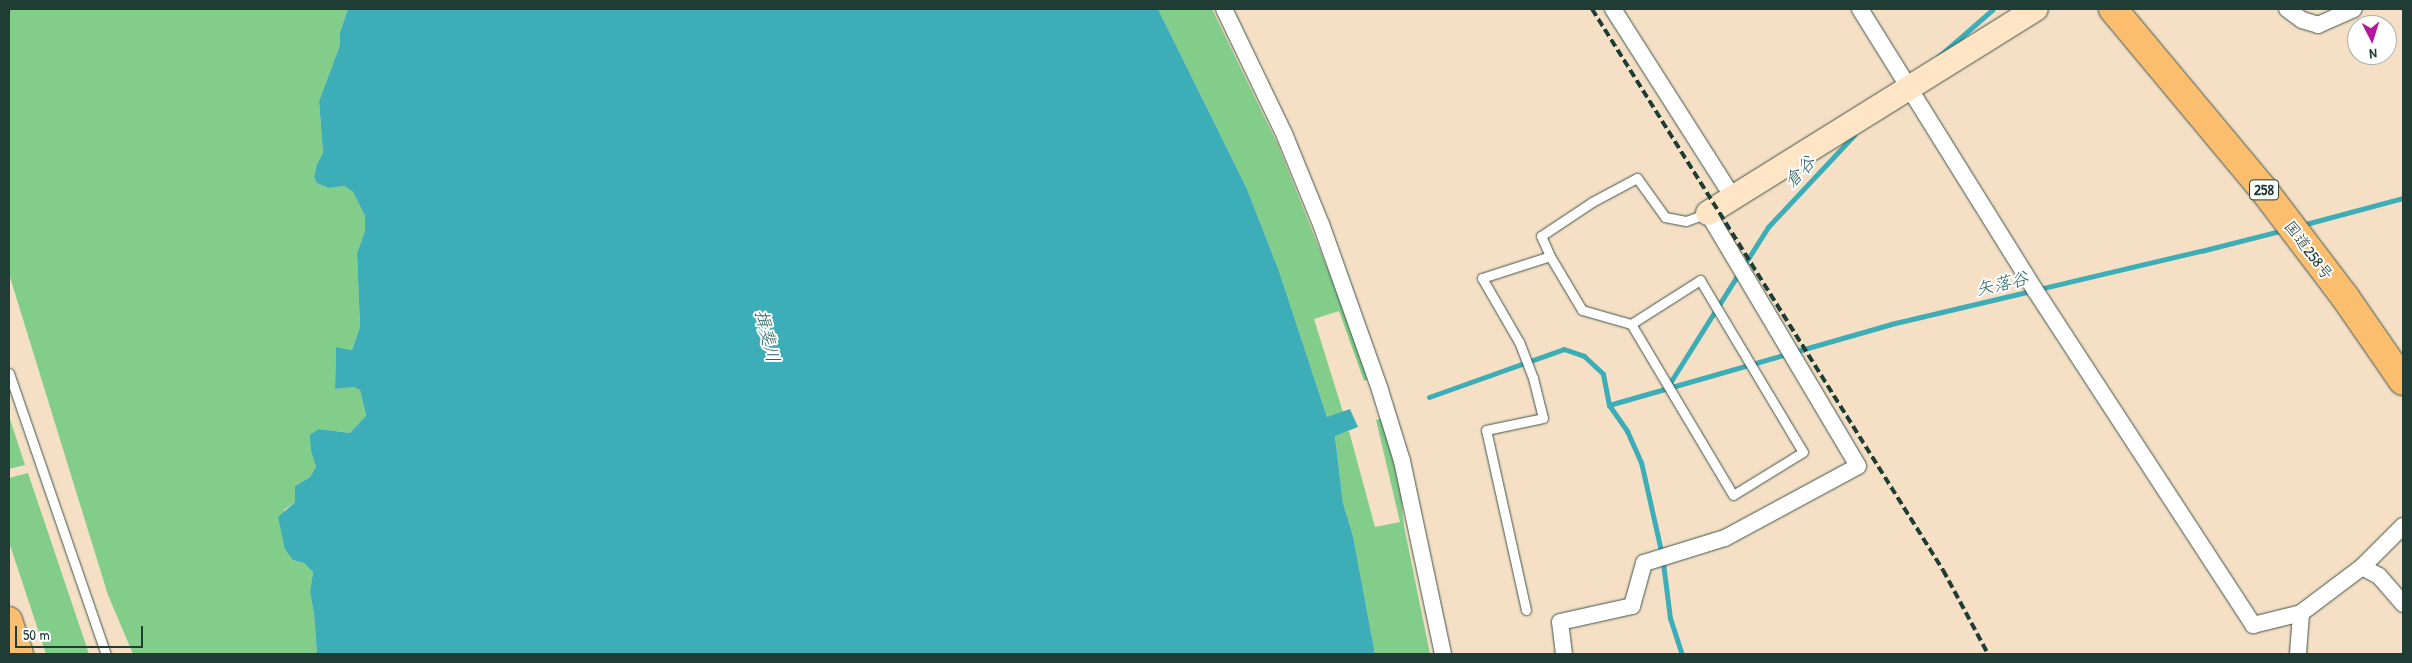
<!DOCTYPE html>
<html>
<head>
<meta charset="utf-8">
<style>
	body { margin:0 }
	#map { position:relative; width:2412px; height:663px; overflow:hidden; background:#f5e0c6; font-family:"Patrick Hand","Klee One",sans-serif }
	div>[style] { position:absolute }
	.green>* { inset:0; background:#83cd8a }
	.water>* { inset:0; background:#3dadb7 }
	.stream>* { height:5px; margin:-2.5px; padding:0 2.5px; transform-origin:2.5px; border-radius:2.5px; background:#3dadb7 }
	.roads { filter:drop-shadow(0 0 1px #3f554a) drop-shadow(0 0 1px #3f554a) }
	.lane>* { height:9px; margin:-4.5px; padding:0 4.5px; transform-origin:4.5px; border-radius:4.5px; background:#fff }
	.street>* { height:16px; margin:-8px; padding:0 8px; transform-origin:8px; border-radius:8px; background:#fff }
	.secondary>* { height:24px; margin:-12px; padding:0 12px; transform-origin:12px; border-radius:12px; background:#fde5c5 }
	.primary>* { height:26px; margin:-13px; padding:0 13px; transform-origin:13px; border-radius:13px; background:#fbbd6e }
	.highway>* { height:28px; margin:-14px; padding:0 14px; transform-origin:14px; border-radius:14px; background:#fbbd6e }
	.rail>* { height:4px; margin-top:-2px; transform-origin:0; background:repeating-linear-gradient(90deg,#1f3d34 0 8px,transparent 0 12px) }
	span { translate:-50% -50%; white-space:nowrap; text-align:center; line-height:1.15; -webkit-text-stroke:4px #fff; paint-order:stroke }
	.shield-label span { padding:1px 4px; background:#fff; border:1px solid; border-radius:4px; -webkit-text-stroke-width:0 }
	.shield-label { font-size:15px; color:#1f3d34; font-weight:700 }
	.street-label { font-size:16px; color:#1f3d34 }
	.water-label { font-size:18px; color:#2a6462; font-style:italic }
	.frame { position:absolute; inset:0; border:10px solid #1f3d34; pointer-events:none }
	.north { position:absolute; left:2347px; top:15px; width:50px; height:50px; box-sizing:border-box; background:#fff; border:1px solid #a5b1ae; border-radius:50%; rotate:175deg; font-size:14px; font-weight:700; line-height:20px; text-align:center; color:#1f3d34 }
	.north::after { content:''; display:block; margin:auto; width:18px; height:22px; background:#b5179e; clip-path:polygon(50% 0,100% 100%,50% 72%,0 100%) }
	.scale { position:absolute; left:15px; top:626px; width:128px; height:22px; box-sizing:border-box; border:2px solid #1f3d34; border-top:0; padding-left:6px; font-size:15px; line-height:18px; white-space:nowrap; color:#1f3d34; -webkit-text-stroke:4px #fff; paint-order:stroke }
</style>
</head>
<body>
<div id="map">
	<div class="green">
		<i style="clip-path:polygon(9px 9px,348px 9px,340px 32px,340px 45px,319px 101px,323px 153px,317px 164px,314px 177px,318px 183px,329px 188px,344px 186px,353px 192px,365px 216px,365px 231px,357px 253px,360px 327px,352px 350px,336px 347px,335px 389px,354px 387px,360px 390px,366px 417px,350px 433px,319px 429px,311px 451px,316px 467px,310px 477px,295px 486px,295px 502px,284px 510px,293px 560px,304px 563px,313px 572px,310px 592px,314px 614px,317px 654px,133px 654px,108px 595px,9px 274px)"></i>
		<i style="clip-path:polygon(1158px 9px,1212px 9px,1278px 145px,1371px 378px,1364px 381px,1339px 311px,1314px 319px,1343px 412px,1327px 417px,1279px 271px,1247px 189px)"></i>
		<i style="clip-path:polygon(9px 416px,25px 465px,9px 469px)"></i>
		<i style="clip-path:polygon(1383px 418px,1401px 495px,1404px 526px,1430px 654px,1375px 654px,1353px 536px,1343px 503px,1335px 435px,1349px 431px,1375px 527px,1400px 522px,1376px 420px)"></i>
		<i style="clip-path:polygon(28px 473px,89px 654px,46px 654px,9px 542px,9px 478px)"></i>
	</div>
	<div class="water">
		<i style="clip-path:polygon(348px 9px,1158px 9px,1247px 189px,1279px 271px,1327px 417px,1350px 409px,1358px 427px,1335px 436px,1343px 503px,1353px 536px,1375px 654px,317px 654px,314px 614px,310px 592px,313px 572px,304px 563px,293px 560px,285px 549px,278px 517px,295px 502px,295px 486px,310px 477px,316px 467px,311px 451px,310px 435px,319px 429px,350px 433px,366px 416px,360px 390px,354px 387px,335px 389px,336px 347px,352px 350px,360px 327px,357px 253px,365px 231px,365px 216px,353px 192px,344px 186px,329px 188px,317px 183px,314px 177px,317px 164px,323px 153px,319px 101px,340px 45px,340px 32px)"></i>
	</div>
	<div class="stream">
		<i style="left:1937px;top:58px;width:74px;rotate:-41.2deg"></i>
		<i style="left:2302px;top:225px;width:105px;rotate:-15deg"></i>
		<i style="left:1744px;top:265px;width:45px;rotate:-57.7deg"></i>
		<i style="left:1768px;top:227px;width:126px;rotate:-46.9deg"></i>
		<i style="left:1668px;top:386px;width:133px;rotate:-57.9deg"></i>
		<i style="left:1429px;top:397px;width:143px;rotate:-19.6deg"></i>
		<i style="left:1564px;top:349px;width:21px;rotate:19deg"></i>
		<i style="left:1584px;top:356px;width:26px;rotate:43deg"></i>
		<i style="left:1603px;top:374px;width:32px;rotate:79deg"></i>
		<i style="left:1609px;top:405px;width:32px;rotate:55deg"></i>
		<i style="left:1627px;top:431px;width:34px;rotate:66deg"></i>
		<i style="left:1641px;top:462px;width:95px;rotate:77.3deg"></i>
		<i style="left:1662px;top:555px;width:64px;rotate:82.8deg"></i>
		<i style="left:1670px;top:618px;width:38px;rotate:72deg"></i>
		<i style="left:1609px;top:405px;width:293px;rotate:-16deg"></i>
		<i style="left:1891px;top:324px;width:318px;rotate:-13.3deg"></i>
		<i style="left:2201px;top:251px;width:86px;rotate:-14.2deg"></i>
	</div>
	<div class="roads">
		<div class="lane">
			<i style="left:1631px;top:324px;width:82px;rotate:-32.5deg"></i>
			<i style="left:1700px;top:280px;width:200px;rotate:59.1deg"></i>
			<i style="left:1803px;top:452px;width:82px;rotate:148.4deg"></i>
			<i style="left:1733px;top:495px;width:199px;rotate:-120.8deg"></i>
			<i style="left:1631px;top:324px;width:51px;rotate:-164.1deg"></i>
			<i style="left:1582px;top:310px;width:63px;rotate:-120.7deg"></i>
			<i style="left:1550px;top:256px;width:22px;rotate:-114deg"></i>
			<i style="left:1541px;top:236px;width:61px;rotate:-33.7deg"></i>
			<i style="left:1592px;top:202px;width:51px;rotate:-28.1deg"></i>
			<i style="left:1637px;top:178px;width:48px;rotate:54.3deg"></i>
			<i style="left:1665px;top:217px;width:21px;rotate:11deg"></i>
			<i style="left:1686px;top:221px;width:23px;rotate:-20deg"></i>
			<i style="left:9px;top:373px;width:297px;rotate:71deg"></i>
			<i style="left:1526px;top:610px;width:184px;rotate:-102.5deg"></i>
			<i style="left:1486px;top:430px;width:58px;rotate:-11.9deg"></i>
			<i style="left:1543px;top:418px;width:41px;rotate:-104deg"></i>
			<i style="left:1533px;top:378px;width:39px;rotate:-111deg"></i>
			<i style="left:1519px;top:342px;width:74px;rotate:-120deg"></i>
			<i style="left:1482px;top:278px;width:71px;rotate:-17.9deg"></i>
		</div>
		<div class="street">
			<i style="left:1224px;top:9px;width:141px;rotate:64.3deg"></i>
			<i style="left:1285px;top:136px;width:95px;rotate:67.8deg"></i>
			<i style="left:1321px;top:224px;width:176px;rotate:70.4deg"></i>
			<i style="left:1380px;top:390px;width:74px;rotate:72.8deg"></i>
			<i style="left:1402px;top:461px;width:197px;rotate:78deg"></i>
			<i style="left:1613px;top:9px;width:222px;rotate:57.5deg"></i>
			<i style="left:1860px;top:9px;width:331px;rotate:58.1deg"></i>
			<i style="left:2035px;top:290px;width:400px;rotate:56.9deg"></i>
			<i style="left:2253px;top:625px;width:49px;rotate:-14deg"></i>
			<i style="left:2301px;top:613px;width:76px;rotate:-37deg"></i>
			<i style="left:2362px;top:567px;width:58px;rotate:-45deg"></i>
			<i style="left:2287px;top:9px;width:19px;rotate:36deg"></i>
			<i style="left:2302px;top:20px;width:17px;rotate:17deg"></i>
			<i style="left:2318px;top:25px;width:39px;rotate:-24deg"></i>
			<i style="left:2362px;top:567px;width:19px;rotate:28deg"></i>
			<i style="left:2379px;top:576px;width:37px;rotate:49deg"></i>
			<i style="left:1564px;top:654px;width:32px;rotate:-97deg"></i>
			<i style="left:1560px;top:622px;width:74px;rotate:-12.5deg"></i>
			<i style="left:1632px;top:606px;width:45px;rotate:-74.4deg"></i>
			<i style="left:1644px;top:563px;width:85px;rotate:-17.2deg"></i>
			<i style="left:1725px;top:538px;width:151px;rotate:-28.4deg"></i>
			<i style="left:1858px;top:466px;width:294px;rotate:-120.7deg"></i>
			<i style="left:2298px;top:654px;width:41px;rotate:-85.8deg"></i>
		</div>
		<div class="secondary">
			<i style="left:1708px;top:213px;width:386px;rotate:-31.9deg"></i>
		</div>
		<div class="primary">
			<i style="left:9px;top:620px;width:36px;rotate:72deg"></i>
		</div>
		<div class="highway">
			<i style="left:2113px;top:9px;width:234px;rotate:50.2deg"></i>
			<i style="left:2263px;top:189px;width:136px;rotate:52.8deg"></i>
			<i style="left:2345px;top:297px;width:102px;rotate:55.4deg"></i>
		</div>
	</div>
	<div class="rail">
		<i style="left:1592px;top:9px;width:662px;rotate:57.97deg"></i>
		<i style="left:1943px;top:570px;width:95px;rotate:61.8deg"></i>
	</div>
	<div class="shield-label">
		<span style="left:2264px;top:190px">258</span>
	</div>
	<div class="street-label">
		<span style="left:2309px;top:250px;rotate:53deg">国道258号</span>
	</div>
	<div class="water-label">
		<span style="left:1800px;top:172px;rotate:-47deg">倉谷</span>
		<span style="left:2002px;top:284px;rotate:-13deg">矢落谷</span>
		<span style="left:767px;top:336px;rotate:76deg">揖斐川</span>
	</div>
	<div class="frame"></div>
	<div class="north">N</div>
	<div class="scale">50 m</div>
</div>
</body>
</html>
